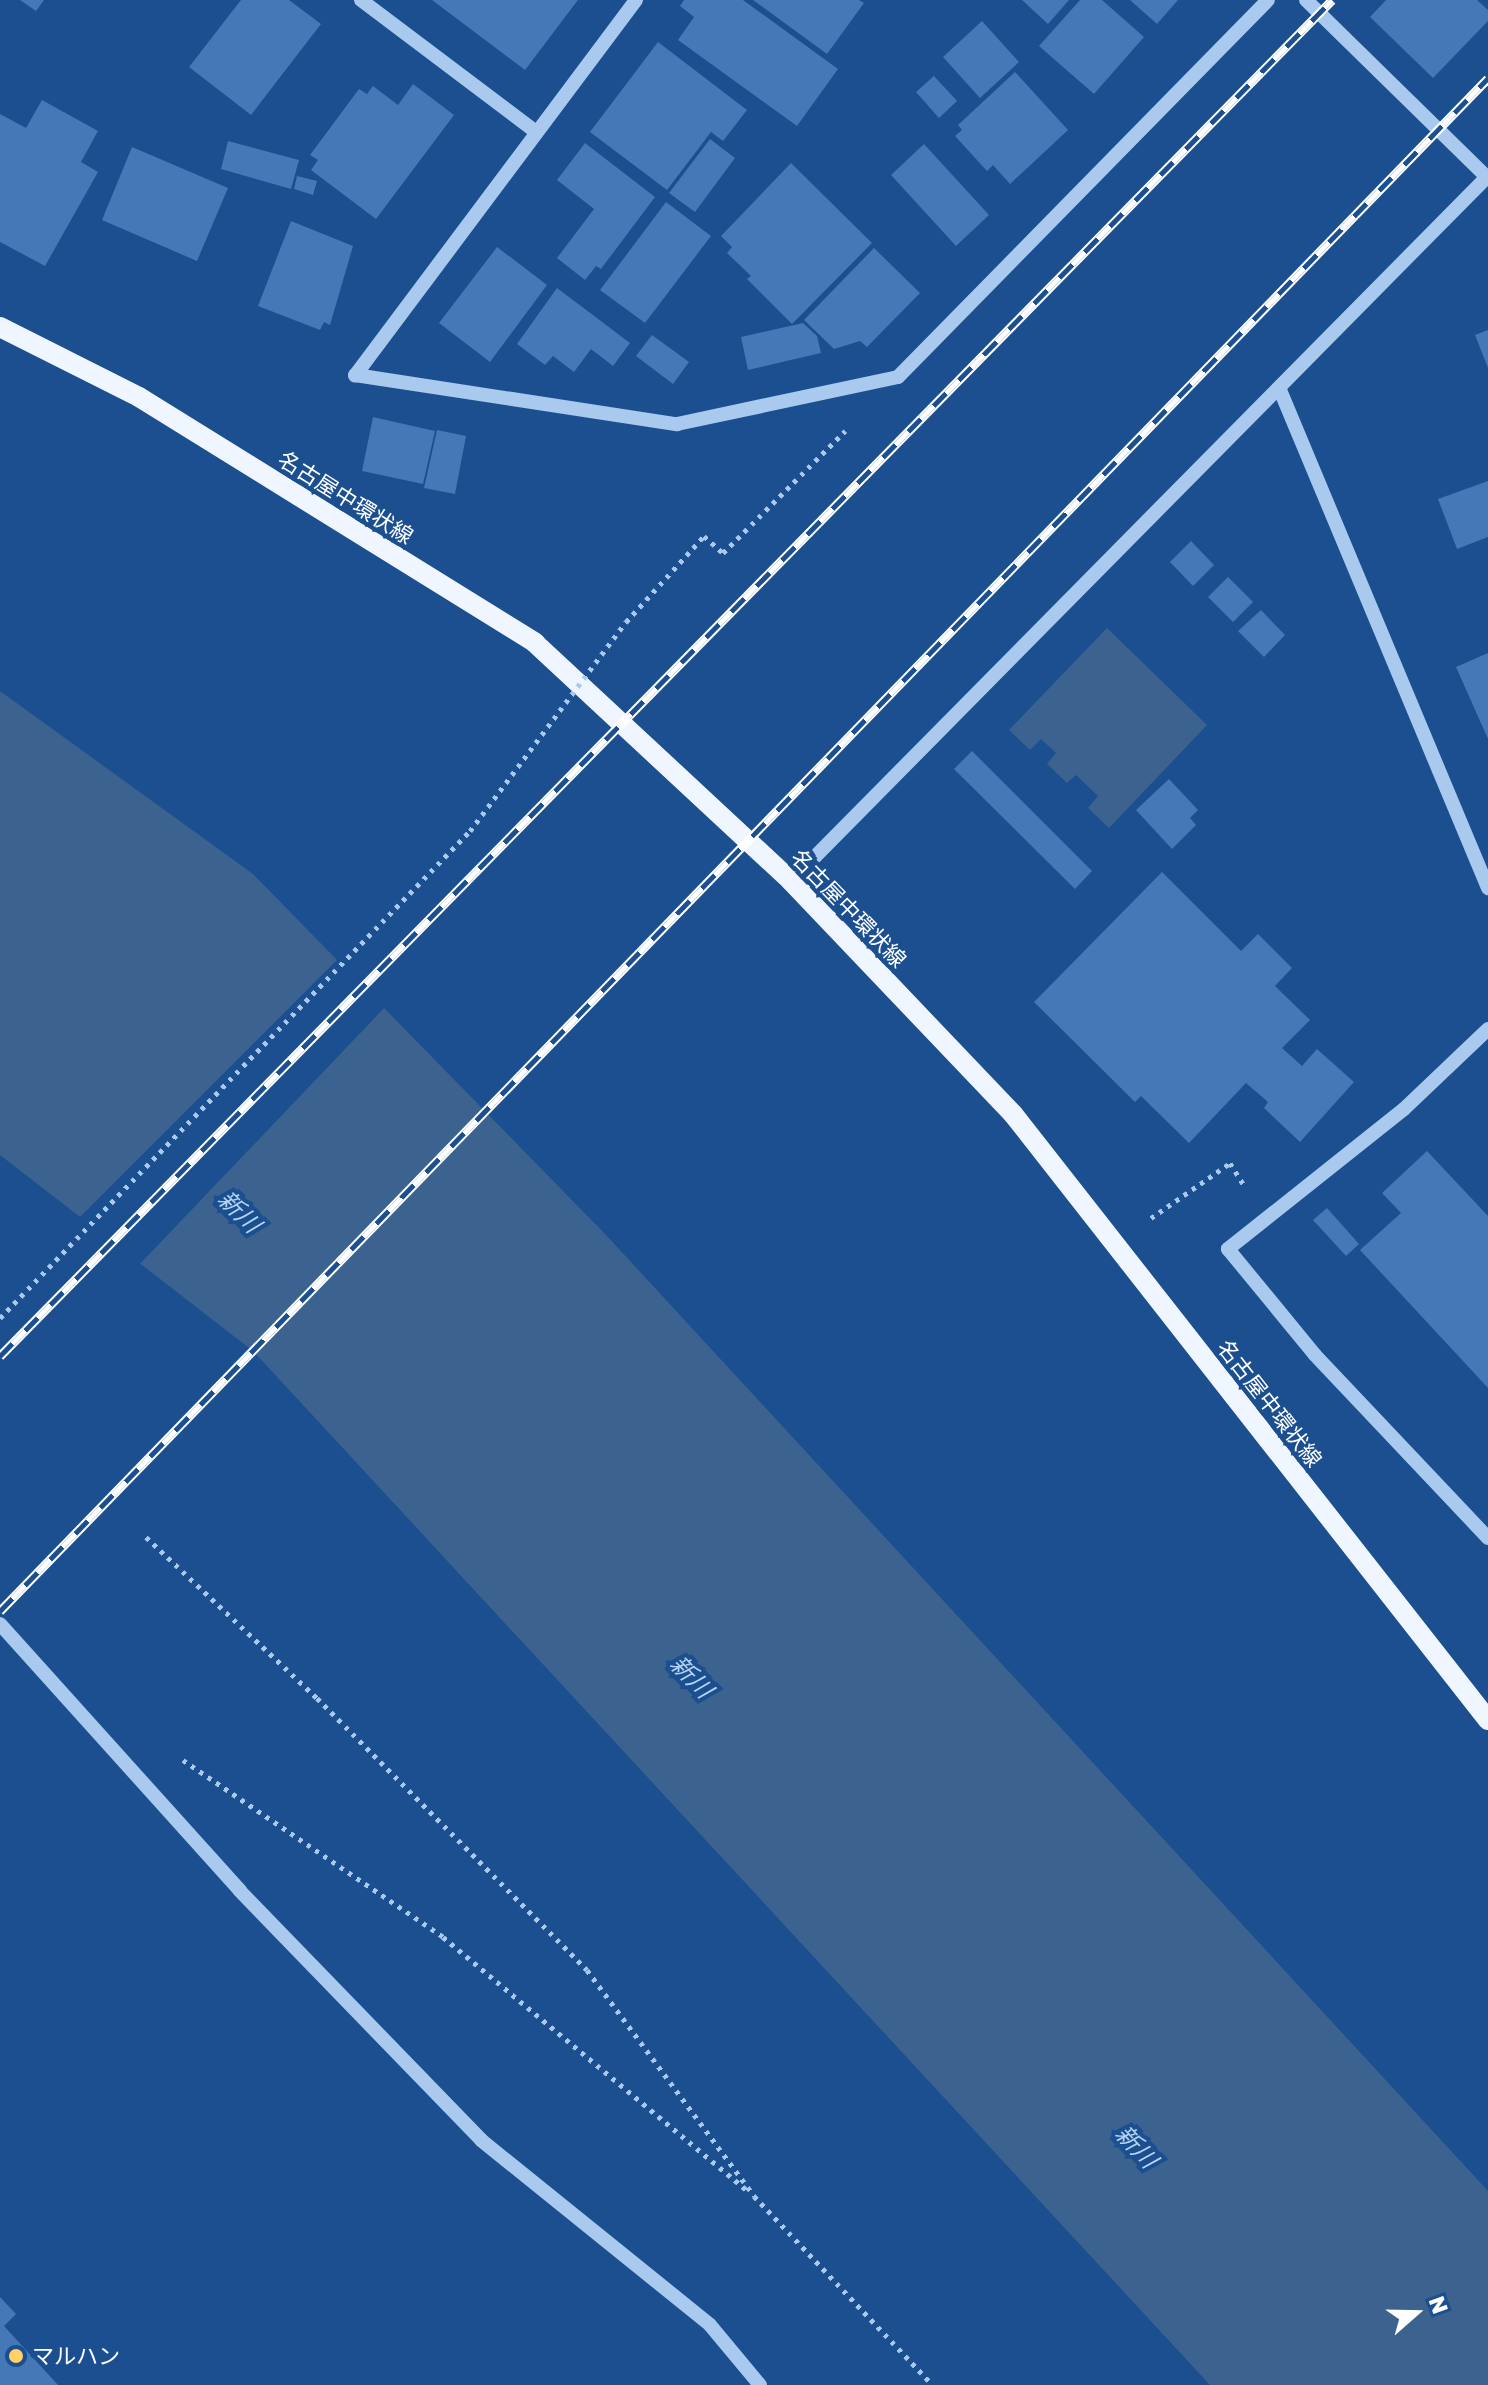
<!DOCTYPE html>
<html>
<head>
<meta charset="utf-8">
<style>
	body { margin:0 }
	#map { position:relative; width:1488px; height:2385px; overflow:hidden; background:#1b4f8f; font-family:"Golos Text","Noto Sans JP",sans-serif }
	div>[style] { position:absolute }
	.water>* { inset:0; background:#3c6290 }
	.pier>* { inset:0; background:#1b4f8f }
	.building>* { inset:0; background:#4478b7 }
	.path>* { height:5px; margin-top:-2.5px; transform-origin:0; background:repeating-linear-gradient(90deg,#a9c9ee 0 4px,transparent 0 10px) }
	.minor>* { height:14px; margin:-7px; padding:0 7px; transform-origin:7px; border-radius:7px; background:#a9c9ee }
	.major>* { height:20px; margin:-10px; padding:0 10px; transform-origin:10px; border-radius:10px; background:#f0f6ff }
	.rail>* { height:9px; margin-top:-4.5px; transform-origin:0; background:repeating-linear-gradient(90deg,#1b4f8f 0 18px,#fff 0 36px); box-sizing:border-box; border-block:2px solid #fff }
	.path-bridge>* { height:5px; margin-top:-2.5px; transform-origin:0; background:repeating-linear-gradient(90deg,#a9c9ee 0 4px,transparent 0 10px) }
	.dots>* { width:22px; height:22px; translate:-50% -50%; box-sizing:border-box; border:4px solid #1b4f8f; border-radius:50% }
	span { translate:-50% -50%; white-space:nowrap; text-align:center; line-height:1.15; -webkit-text-stroke:8px #1b4f8f; paint-order:stroke }
	.street-label { font-size:22px; color:#fff }
	.poi-label { font-size:22px; color:#fff }
	.left { translate:0 -50%; text-align:left }
	.water-label { font-size:24px; color:#b5d3f5; font-style:italic }
	.north { position:absolute; left:1376px; top:2273px; width:80px; height:80px; -webkit-text-stroke:6px #1b4f8f; paint-order:stroke; rotate:70deg; font-size:22px; font-weight:700; line-height:32px; text-align:center; color:#fff }
	.north::after { content:''; display:block; margin:auto; width:28px; height:36px; background:#fff; clip-path:polygon(50% 0,100% 100%,50% 72%,0 100%) }
</style>
</head>
<body>
<div id="map">
	<div class="water">
		<i style="clip-path:polygon(1107px 628px,1207px 725px,1109px 828px,1088px 808px,1098px 796px,1076px 775px,1067px 783px,1047px 764px,1056px 753px,1041px 739px,1030px 750px,1009px 730px)"></i>
		<i style="clip-path:polygon(0 691px,253px 874px,607px 1236px,1488px 2191px,1488px 2385px,1210px 2385px,253px 1351px,0 1155px)"></i>
	</div>
	<div class="pier">
		<i style="clip-path:polygon(340px 957px,387px 1005px,137px 1267px,77px 1220px)"></i>
	</div>
	<div class="building">
		<i style="clip-path:polygon(20px 0,44px 0,36px 11px)"></i>
		<i style="clip-path:polygon(241px 0,289px 0,321px 24px,251px 115px,189px 67px)"></i>
		<i style="clip-path:polygon(432px 0,578px 0,525px 70px)"></i>
		<i style="clip-path:polygon(684px 0,743px 0,838px 69px,797px 126px,678px 40px,694px 17px,680px 6px)"></i>
		<i style="clip-path:polygon(753px 0,859px 0,864px 3px,827px 54px)"></i>
		<i style="clip-path:polygon(1022px 0,1069px 0,1048px 24px)"></i>
		<i style="clip-path:polygon(1080px 0,1102px 0,1144px 37px,1094px 94px,1039px 46px)"></i>
		<i style="clip-path:polygon(1130px 0,1178px 0,1157px 24px)"></i>
		<i style="clip-path:polygon(1386px 0,1477px 0,1488px 10px,1488px 21px,1433px 78px,1370px 17px)"></i>
		<i style="clip-path:polygon(982px 21px,1019px 62px,980px 98px,943px 57px)"></i>
		<i style="clip-path:polygon(658px 42px,747px 110px,723px 141px,711px 132px,667px 190px,590px 132px)"></i>
		<i style="clip-path:polygon(1015px 72px,1068px 130px,1010px 184px,993px 165px,987px 171px,955px 136px,962px 130px,958px 125px)"></i>
		<i style="clip-path:polygon(934px 76px,957px 101px,939px 118px,916px 92px)"></i>
		<i style="clip-path:polygon(413px 84px,454px 115px,376px 219px,311px 170px,318px 160px,310px 155px,359px 89px,367px 94px,373px 86px,398px 105px)"></i>
		<i style="clip-path:polygon(42px 100px,98px 131px,81px 162px,98px 172px,45px 266px,0 242px,0 114px,26px 128px)"></i>
		<i style="clip-path:polygon(710px 139px,735px 158px,695px 212px,669px 193px)"></i>
		<i style="clip-path:polygon(228px 141px,299px 160px,291px 189px,221px 169px)"></i>
		<i style="clip-path:polygon(585px 143px,655px 197px,601px 269px,596px 266px,585px 280px,557px 258px,594px 209px,557px 180px)"></i>
		<i style="clip-path:polygon(924px 144px,989px 215px,956px 246px,891px 175px)"></i>
		<i style="clip-path:polygon(132px 147px,228px 188px,197px 261px,102px 220px)"></i>
		<i style="clip-path:polygon(791px 163px,872px 243px,792px 324px,747px 279px,751px 276px,727px 253px,732px 247px,721px 236px)"></i>
		<i style="clip-path:polygon(297px 176px,317px 181px,313px 195px,294px 189px)"></i>
		<i style="clip-path:polygon(666px 202px,711px 236px,645px 323px,600px 290px)"></i>
		<i style="clip-path:polygon(291px 221px,353px 246px,330px 325px,324px 322px,320px 330px,258px 306px)"></i>
		<i style="clip-path:polygon(497px 247px,547px 285px,490px 362px,439px 323px)"></i>
		<i style="clip-path:polygon(874px 248px,920px 293px,867px 347px,860px 341px,834px 349px,804px 320px)"></i>
		<i style="clip-path:polygon(557px 288px,630px 343px,613px 366px,591px 349px,574px 372px,553px 356px,545px 365px,517px 344px)"></i>
		<i style="clip-path:polygon(803px 323px,817px 336px,821px 353px,748px 370px,741px 337px)"></i>
		<i style="clip-path:polygon(1488px 330px,1488px 368px,1475px 335px)"></i>
		<i style="clip-path:polygon(652px 335px,689px 362px,673px 384px,636px 356px)"></i>
		<i style="clip-path:polygon(373px 417px,435px 431px,423px 484px,362px 471px)"></i>
		<i style="clip-path:polygon(437px 430px,466px 436px,455px 494px,424px 488px)"></i>
		<i style="clip-path:polygon(1488px 481px,1488px 537px,1457px 549px,1438px 499px)"></i>
		<i style="clip-path:polygon(1191px 541px,1214px 565px,1193px 586px,1170px 562px)"></i>
		<i style="clip-path:polygon(1228px 577px,1253px 602px,1233px 622px,1208px 597px)"></i>
		<i style="clip-path:polygon(1261px 610px,1285px 635px,1264px 657px,1238px 631px)"></i>
		<i style="clip-path:polygon(1488px 653px,1488px 739px,1456px 667px)"></i>
		<i style="clip-path:polygon(972px 751px,1092px 871px,1075px 889px,954px 769px)"></i>
		<i style="clip-path:polygon(1169px 779px,1198px 810px,1190px 818px,1196px 825px,1172px 849px,1136px 810px)"></i>
		<i style="clip-path:polygon(1162px 872px,1241px 951px,1258px 934px,1292px 968px,1275px 986px,1310px 1020px,1282px 1048px,1302px 1066px,1317px 1049px,1354px 1082px,1300px 1142px,1264px 1108px,1268px 1102px,1246px 1083px,1189px 1143px,1141px 1096px,1135px 1102px,1034px 1002px)"></i>
		<i style="clip-path:polygon(1427px 1151px,1488px 1216px,1488px 1388px,1360px 1250px,1401px 1213px,1382px 1193px)"></i>
		<i style="clip-path:polygon(1327px 1208px,1359px 1244px,1346px 1256px,1313px 1220px)"></i>
		<i style="clip-path:polygon(0 2297px,16px 2314px,4px 2326px,58px 2385px,0 2385px)"></i>
	</div>
	<div class="path">
		<i style="left:626px;top:622px;width:116px;rotate:-47.8deg"></i>
		<i style="left:704px;top:536px;width:25px;rotate:42deg"></i>
		<i style="left:723px;top:553px;width:173px;rotate:-45deg"></i>
		<i style="left:1151px;top:1218px;width:96px;rotate:-34.8deg"></i>
		<i style="left:1230px;top:1163px;width:26px;rotate:58deg"></i>
		<i style="left:146px;top:1537px;width:235px;rotate:43.3deg"></i>
		<i style="left:317px;top:1698px;width:383px;rotate:45.2deg"></i>
		<i style="left:587px;top:1970px;width:281px;rotate:53.5deg"></i>
		<i style="left:754px;top:2196px;width:260px;rotate:46.6deg"></i>
		<i style="left:183px;top:1760px;width:315px;rotate:34.2deg"></i>
		<i style="left:443px;top:1937px;width:396px;rotate:39.8deg"></i>
	</div>
	<div class="minor">
		<i style="left:361px;top:0;width:219px;rotate:37deg"></i>
		<i style="left:636px;top:0;width:469px;rotate:126.8deg"></i>
		<i style="left:355px;top:375px;width:326px;rotate:8.7deg"></i>
		<i style="left:677px;top:424px;width:226px;rotate:-12deg"></i>
		<i style="left:898px;top:377px;width:528px;rotate:-45.54deg"></i>
		<i style="left:1306px;top:0;width:253px;rotate:44.4deg"></i>
		<i style="left:1280px;top:390px;width:540px;rotate:67.33deg"></i>
		<i style="left:791px;top:881px;width:991px;rotate:-45.33deg"></i>
		<i style="left:1488px;top:1029px;width:116px;rotate:136.4deg"></i>
		<i style="left:1404px;top:1109px;width:225px;rotate:141.5deg"></i>
		<i style="left:1228px;top:1249px;width:137px;rotate:50.6deg"></i>
		<i style="left:1315px;top:1355px;width:252px;rotate:46.6deg"></i>
		<i style="left:0;top:1624px;width:359px;rotate:48deg"></i>
		<i style="left:240px;top:1891px;width:347px;rotate:45.9deg"></i>
		<i style="left:481px;top:2140px;width:294px;rotate:38.9deg"></i>
		<i style="left:710px;top:2325px;width:78px;rotate:50.2deg"></i>
	</div>
	<div class="major">
		<i style="left:0;top:327px;width:156px;rotate:26.7deg"></i>
		<i style="left:139px;top:397px;width:466px;rotate:31.8deg"></i>
		<i style="left:535px;top:643px;width:350px;rotate:42.9deg"></i>
		<i style="left:791px;top:881px;width:322px;rotate:46.4deg"></i>
		<i style="left:1013px;top:1114px;width:770px;rotate:51.91deg"></i>
	</div>
	<div class="rail">
		<i style="left:0;top:1356px;width:1901px;rotate:-45.51deg"></i>
		<i style="left:0;top:1611px;width:2136px;rotate:-45.85deg"></i>
	</div>
	<div class="path-bridge">
		<i style="left:0;top:1318px;width:677px;rotate:-46.02deg"></i>
		<i style="left:470px;top:831px;width:261px;rotate:-53.3deg"></i>
	</div>
	<div class="dots">
		<i style="left:16px;top:2356px;background:#ffd166"></i>
	</div>
	<div class="street-label">
		<span style="left:346px;top:497px;rotate:32deg">名古屋中環状線</span>
		<span style="left:849px;top:908px;rotate:46deg">名古屋中環状線</span>
		<span style="left:1270px;top:1403px;rotate:52deg">名古屋中環状線</span>
	</div>
	<div class="poi-label">
		<span class="left" style="left:32px;top:2356px">マルハン</span>
	</div>
	<div class="water-label">
		<span style="left:240px;top:1211px;rotate:45deg">新川</span>
		<span style="left:692px;top:1676px;rotate:46deg">新川</span>
		<span style="left:1137px;top:2146px;rotate:47deg">新川</span>
	</div>
	<div class="north">N</div>
</div>
</body>
</html>
